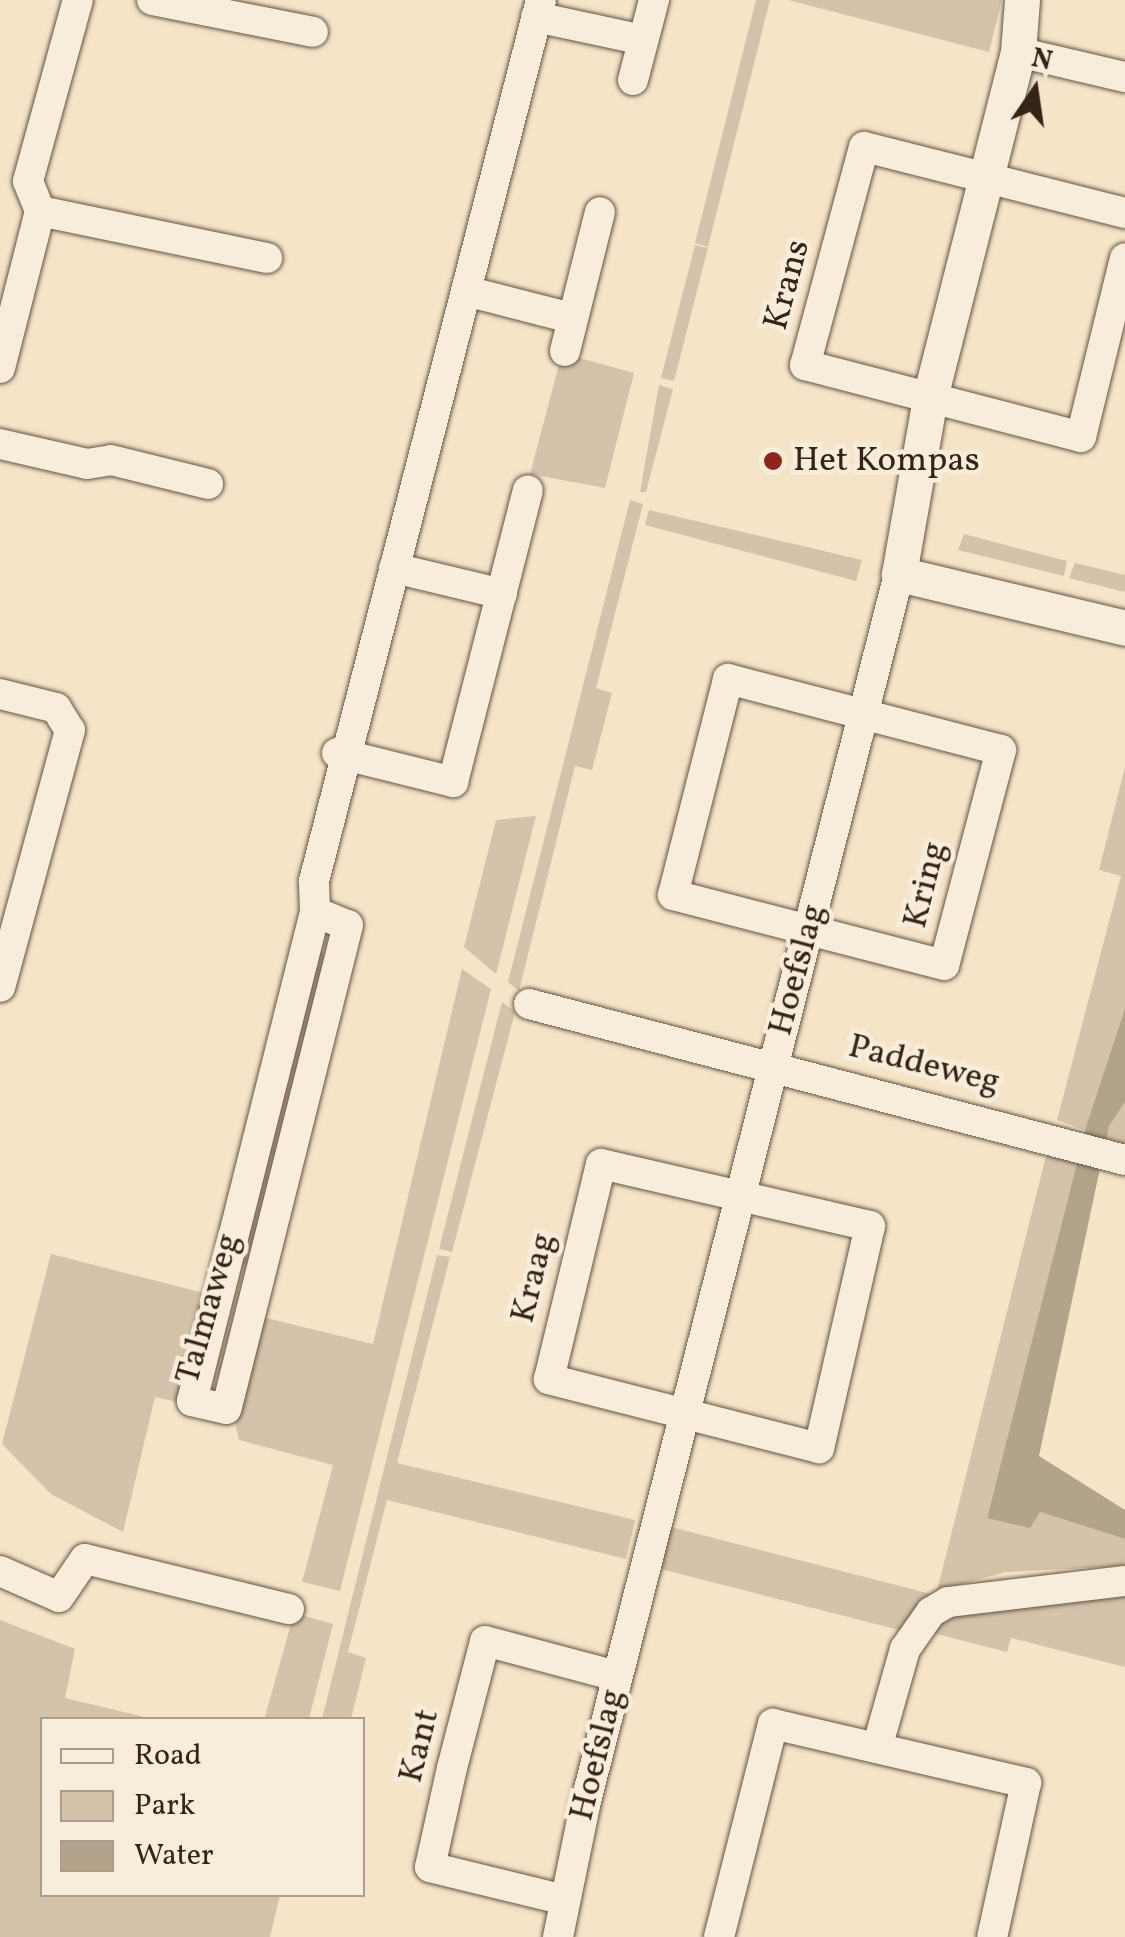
<!DOCTYPE html>
<html>
<head>
<meta charset="utf-8">
<style>
	body { margin:0 }
	#map { position:relative; width:1125px; height:1937px; overflow:hidden; background:#f5e4c8; font-family:Vollkorn,serif }
	div>[style] { position:absolute }
	.green>* { inset:0; background:#d4c3aa }
	.water>* { inset:0; background:#b4a38b }
	.roads { filter:drop-shadow(0 0 2px #655442) drop-shadow(0 0 2px #655442) }
	.minor>* { height:30px; margin:-15px; padding:0 15px; transform-origin:15px; border-radius:15px; background:#f8eddb }
	.tertiary>* { height:35px; margin:-17.5px; padding:0 17.5px; transform-origin:17.5px; border-radius:17.5px; background:#f8eddb }
	.dots>* { width:28px; height:28px; translate:-50% -50%; box-sizing:border-box; border:5px solid #f8eddb; border-radius:50% }
	span { translate:-50% -50%; white-space:nowrap; text-align:center; line-height:1.15; -webkit-text-stroke:9px #f8eddb; paint-order:stroke }
	.street-label { font-size:35px; color:#352416 }
	.poi-label { font-size:35px; color:#352416 }
	.left { translate:0 -50%; text-align:left }
	.legend { position:absolute; left:40px; top:1717px; width:325px; height:180px; box-sizing:border-box; background:#f8eddb; border:2px solid #aa9d8c; margin:0; padding:12px 18px; list-style:none; font-size:30px; color:#352416 }
	.legend li { display:flex; align-items:center; gap:20px; height:50px }
	.legend b { width:50px; border:2px solid #aa9d8c }
	.north { position:absolute; left:985px; top:40px; width:100px; height:100px; -webkit-text-stroke:8px #f8eddb; paint-order:stroke; rotate:13deg; font-size:28px; font-weight:700; line-height:40px; text-align:center; color:#352416 }
	.north::after { content:''; display:block; margin:auto; width:35px; height:45px; background:#352416; clip-path:polygon(50% 0,100% 100%,50% 72%,0 100%) }
</style>
</head>
<body>
<div id="map">
	<div class="green">
		<i style="clip-path:polygon(756px 0,770px 0,708px 247px,695px 243px)"></i>
		<i style="clip-path:polygon(788px 0,1002px 0,989px 52px)"></i>
		<i style="clip-path:polygon(695px 245px,708px 248px,674px 381px,661px 378px)"></i>
		<i style="clip-path:polygon(562px 353px,634px 373px,605px 488px,530px 474px)"></i>
		<i style="clip-path:polygon(659px 385px,673px 389px,646px 492px,640px 492px)"></i>
		<i style="clip-path:polygon(630px 500px,643px 504px,596px 688px,612px 693px,592px 770px,575px 766px,519px 991px,508px 982px)"></i>
		<i style="clip-path:polygon(649px 510px,862px 560px,856px 581px,645px 525px)"></i>
		<i style="clip-path:polygon(964px 534px,1067px 561px,1064px 576px,958px 550px)"></i>
		<i style="clip-path:polygon(1075px 563px,1125px 575px,1125px 592px,1069px 578px)"></i>
		<i style="clip-path:polygon(1125px 767px,1125px 1008px,1088px 1119px,1109px 1126px,1125px 1102px,1125px 1145px,1057px 1120px,1121px 876px,1099px 870px)"></i>
		<i style="clip-path:polygon(536px 816px,496px 974px,464px 947px,496px 820px)"></i>
		<i style="clip-path:polygon(320px 951px,332px 963px,254px 1261px,243px 1265px,237px 1256px)"></i>
		<i style="clip-path:polygon(462px 969px,491px 989px,340px 1591px,302px 1582px,333px 1465px,239px 1440px,235px 1422px,262px 1317px,373px 1344px)"></i>
		<i style="clip-path:polygon(502px 1002px,515px 1012px,452px 1252px,439px 1249px)"></i>
		<i style="clip-path:polygon(1047px 1152px,1079px 1163px,987px 1517px,1040px 1512px,1125px 1539px,1125px 1566px,1006px 1572px,937px 1591px)"></i>
		<i style="clip-path:polygon(51px 1254px,208px 1294px,182px 1403px,155px 1397px,123px 1532px,51px 1494px,2px 1444px)"></i>
		<i style="clip-path:polygon(437px 1255px,450px 1257px,397px 1463px,635px 1520px,626px 1559px,387px 1500px,348px 1652px,366px 1658px,351px 1719px,322px 1719px)"></i>
		<i style="clip-path:polygon(671px 1527px,931px 1594px,903px 1631px,661px 1569px)"></i>
		<i style="clip-path:polygon(1125px 1589px,1125px 1667px,1011px 1638px,1007px 1652px,925px 1631px,944px 1613px)"></i>
		<i style="clip-path:polygon(294px 1613px,333px 1624px,309px 1719px,264px 1720px)"></i>
		<i style="clip-path:polygon(0 1620px,75px 1649px,65px 1698px,153px 1719px,42px 1720px,42px 1894px,280px 1895px,270px 1937px,0 1937px)"></i>
	</div>
	<div class="water">
		<i style="clip-path:polygon(1125px 1008px,1125px 1102px,1109px 1126px,1039px 1456px,1125px 1510px,1125px 1539px,1040px 1512px,1030px 1528px,987px 1518px,1088px 1120px)"></i>
	</div>
	<div class="roads">
		<div class="minor">
			<i style="left:152px;top:0;width:164px;rotate:11.2deg"></i>
			<i style="left:536px;top:17px;width:109px;rotate:12.1deg"></i>
			<i style="left:1018px;top:52px;width:110px;rotate:13.2deg"></i>
			<i style="left:633px;top:80px;width:83px;rotate:-75.3deg"></i>
			<i style="left:40px;top:211px;width:232px;rotate:11.7deg"></i>
			<i style="left:1125px;top:213px;width:269px;rotate:-165.8deg"></i>
			<i style="left:864px;top:147px;width:226px;rotate:105.1deg"></i>
			<i style="left:805px;top:365px;width:285px;rotate:14.6deg"></i>
			<i style="left:1081px;top:437px;width:184px;rotate:-76.2deg"></i>
			<i style="left:466px;top:291px;width:108px;rotate:14.4deg"></i>
			<i style="left:565px;top:351px;width:143px;rotate:-75.9deg"></i>
			<i style="left:0;top:368px;width:162px;rotate:-75.7deg"></i>
			<i style="left:40px;top:211px;width:32px;rotate:-112deg"></i>
			<i style="left:28px;top:181px;width:188px;rotate:-74.6deg"></i>
			<i style="left:0;top:444px;width:89px;rotate:12.9deg"></i>
			<i style="left:87px;top:464px;width:24px;rotate:-9deg"></i>
			<i style="left:111px;top:460px;width:100px;rotate:13.9deg"></i>
			<i style="left:394px;top:568px;width:111px;rotate:13.5deg"></i>
			<i style="left:728px;top:679px;width:282px;rotate:14.6deg"></i>
			<i style="left:1001px;top:750px;width:222px;rotate:104.8deg"></i>
			<i style="left:944px;top:965px;width:280px;rotate:-165.5deg"></i>
			<i style="left:673px;top:895px;width:223px;rotate:-75.7deg"></i>
			<i style="left:0;top:694px;width:58px;rotate:14deg"></i>
			<i style="left:56px;top:708px;width:26px;rotate:58deg"></i>
			<i style="left:70px;top:730px;width:266px;rotate:105.2deg"></i>
			<i style="left:337px;top:753px;width:120px;rotate:14deg"></i>
			<i style="left:453px;top:782px;width:301px;rotate:-75.6deg"></i>
			<i style="left:315px;top:912px;width:35px;rotate:22deg"></i>
			<i style="left:348px;top:925px;width:499px;rotate:104.1deg"></i>
			<i style="left:226px;top:1409px;width:35px;rotate:-167deg"></i>
			<i style="left:192px;top:1401px;width:504px;rotate:-75.88deg"></i>
			<i style="left:315px;top:912px;width:31px;rotate:-92deg"></i>
			<i style="left:314px;top:881px;width:910px;rotate:-75.55deg"></i>
			<i style="left:529px;top:1004px;width:616px;rotate:14.67deg"></i>
			<i style="left:601px;top:1164px;width:276px;rotate:13deg"></i>
			<i style="left:870px;top:1226px;width:228px;rotate:102.9deg"></i>
			<i style="left:819px;top:1448px;width:279px;rotate:-165.7deg"></i>
			<i style="left:549px;top:1379px;width:221px;rotate:-76.4deg"></i>
			<i style="left:0;top:1571px;width:64px;rotate:23.8deg"></i>
			<i style="left:59px;top:1597px;width:46px;rotate:-55.6deg"></i>
			<i style="left:85px;top:1559px;width:210px;rotate:13.8deg"></i>
			<i style="left:877px;top:1748px;width:103px;rotate:-74.2deg"></i>
			<i style="left:905px;top:1649px;width:45px;rotate:-54.9deg"></i>
			<i style="left:931px;top:1612px;width:20px;rotate:-30deg"></i>
			<i style="left:948px;top:1602px;width:178px;rotate:-6.8deg"></i>
			<i style="left:565px;top:1900px;width:139px;rotate:-166.3deg"></i>
			<i style="left:430px;top:1867px;width:101px;rotate:-77.5deg"></i>
			<i style="left:452px;top:1768px;width:131px;rotate:-75.4deg"></i>
			<i style="left:485px;top:1641px;width:137px;rotate:14.9deg"></i>
			<i style="left:558px;top:1937px;width:135px;rotate:-78.4deg"></i>
			<i style="left:585px;top:1805px;width:1270px;rotate:-75.69deg"></i>
			<i style="left:719px;top:1937px;width:220px;rotate:-75.8deg"></i>
			<i style="left:773px;top:1724px;width:260px;rotate:13.1deg"></i>
			<i style="left:1026px;top:1783px;width:158px;rotate:102.4deg"></i>
		</div>
		<div class="tertiary">
			<i style="left:1022px;top:0;width:52px;rotate:94.4deg"></i>
			<i style="left:1018px;top:52px;width:357px;rotate:104.3deg"></i>
			<i style="left:930px;top:398px;width:179px;rotate:100deg"></i>
			<i style="left:899px;top:574px;width:232px;rotate:13.4deg"></i>
		</div>
	</div>
	<div class="dots">
		<i style="left:773px;top:461px;background:#8f2418"></i>
	</div>
	<div class="street-label">
		<span style="left:788px;top:285px;rotate:-75deg">Krans</span>
		<span style="left:926px;top:885px;rotate:-76deg">Kring</span>
		<span style="left:798px;top:970px;rotate:-75deg">Hoefslag</span>
		<span style="left:924px;top:1065px;rotate:14deg">Paddeweg</span>
		<span style="left:534px;top:1278px;rotate:-76deg">Kraag</span>
		<span style="left:209px;top:1309px;rotate:-74deg">Talmaweg</span>
		<span style="left:420px;top:1746px;rotate:-76deg">Kant</span>
		<span style="left:598px;top:1755px;rotate:-76deg">Hoefslag</span>
	</div>
	<div class="poi-label">
		<span class="left" style="left:793px;top:461px">Het Kompas</span>
	</div>
	<ul class="legend">
	<li><b style="height:12px;background:#f8eddb"></b>Road</li>
	<li><b style="height:28px;background:#d4c3aa"></b>Park</li>
	<li><b style="height:28px;background:#b4a38b"></b>Water</li>
	</ul>
	<div class="north">N</div>
</div>
</body>
</html>
